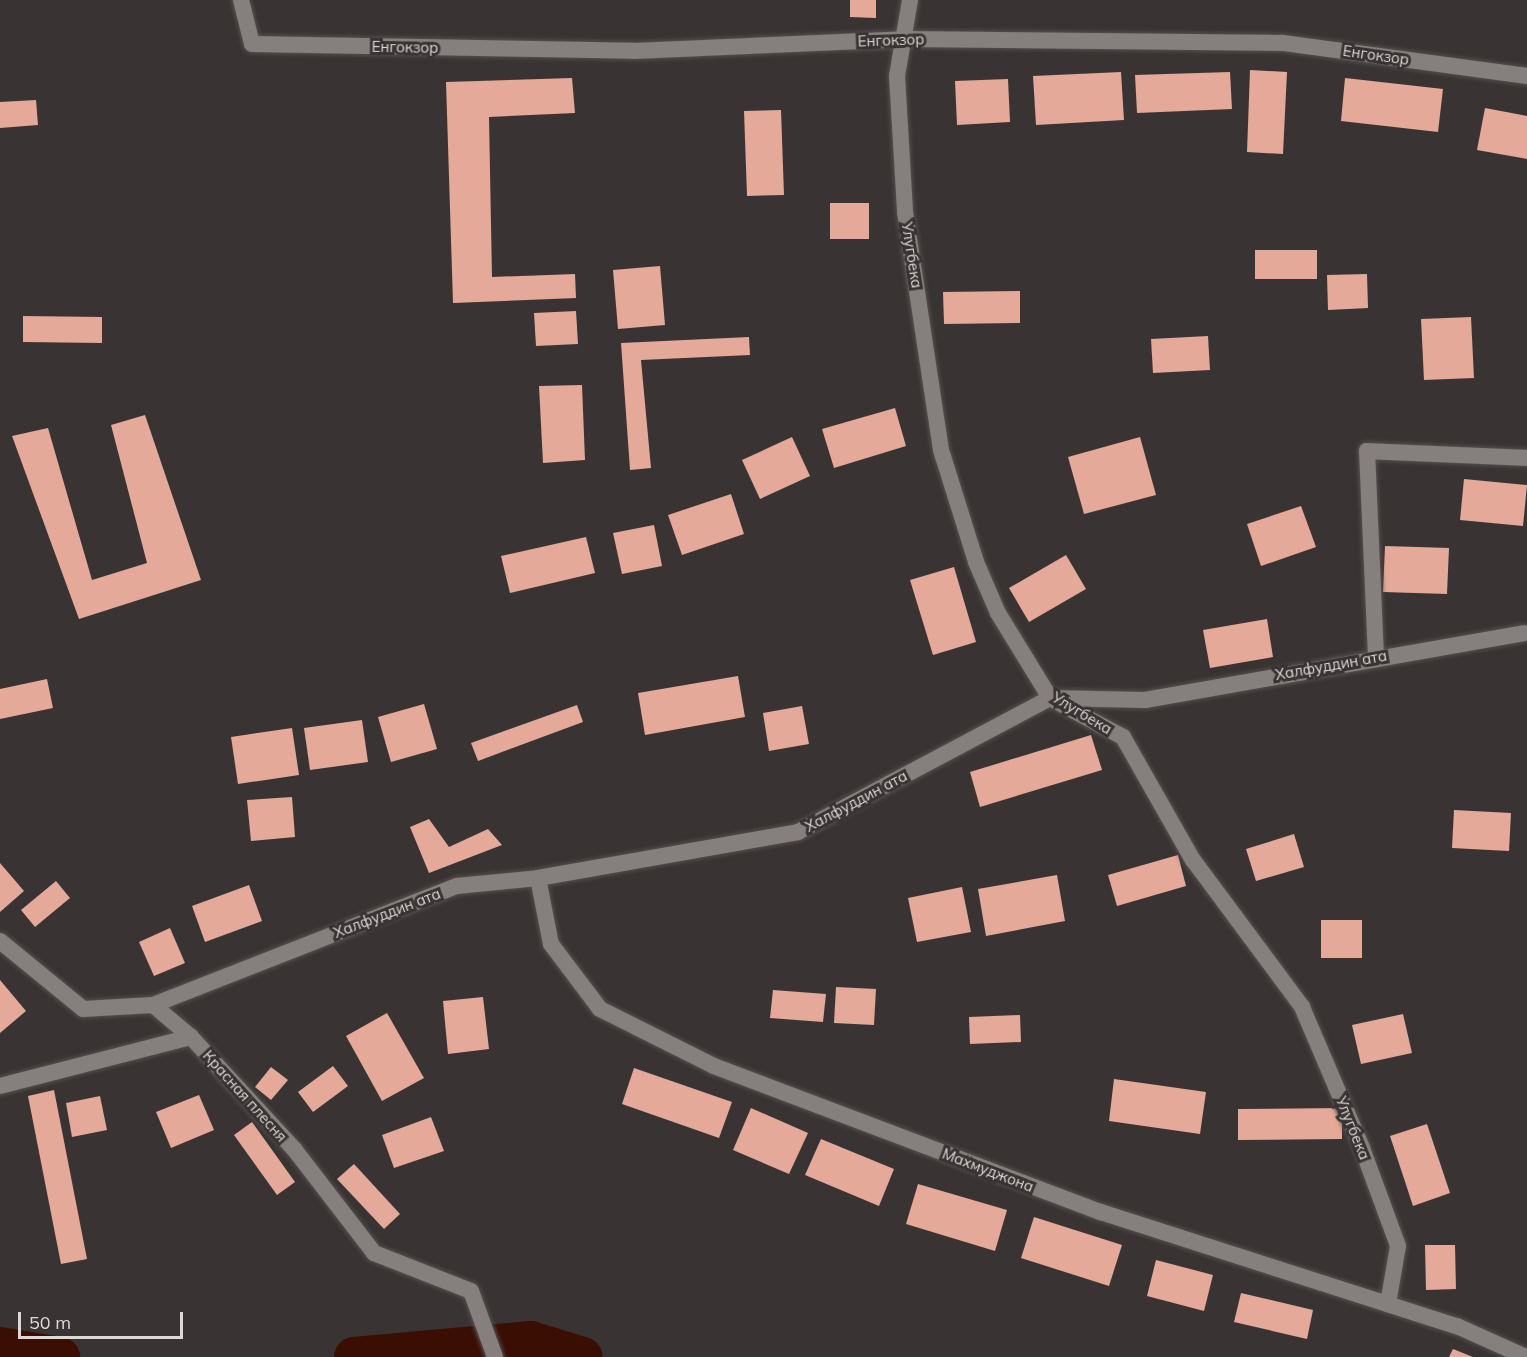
<!DOCTYPE html>
<html>
<head>
<meta charset="utf-8">
<style>
	body { margin:0 }
	#map { position:relative; width:1527px; height:1357px; overflow:hidden; background:#393433; font-family:Mulish,sans-serif }
	div>[style] { position:absolute }
	.river>* { height:40px; margin:-20px; padding:0 20px; transform-origin:20px; border-radius:20px; background:#3b0e04 }
	.building>* { inset:0; background:#e4a999 }
	.roads { filter:drop-shadow(0 0 2px #55504f) drop-shadow(0 0 2px #55504f) }
	.minor>* { height:16px; margin:-8px; padding:0 8px; transform-origin:8px; border-radius:8px; background:#857f7d }
	span { translate:-50% -50%; white-space:nowrap; text-align:center; line-height:1.15; -webkit-text-stroke:6px #393433; paint-order:stroke }
	.street-label { font-size:15px; color:#dcd9d8 }
	.scale { position:absolute; left:18px; top:1312px; width:165px; height:27px; box-sizing:border-box; border:3px solid #dcd9d8; border-top:0; padding-left:8px; font-size:18px; line-height:21px; white-space:nowrap; color:#dcd9d8; -webkit-text-stroke:4px #393433; paint-order:stroke }
</style>
</head>
<body>
<div id="map">
	<div class="river">
		<i style="left:0;top:1347px;width:61px;rotate:9.5deg"></i>
		<i style="left:354px;top:1357px;width:177px;rotate:-5.2deg"></i>
		<i style="left:530px;top:1341px;width:55px;rotate:16.8deg"></i>
	</div>
	<div class="building">
		<i style="clip-path:polygon(850px 0,876px 0,876px 18px,850px 17px)"></i>
		<i style="clip-path:polygon(1250px 70px,1287px 72px,1283px 154px,1247px 152px)"></i>
		<i style="clip-path:polygon(1121px 72px,1124px 120px,1036px 125px,1033px 76px)"></i>
		<i style="clip-path:polygon(1230px 72px,1232px 109px,1137px 113px,1135px 75px)"></i>
		<i style="clip-path:polygon(572px 78px,575px 113px,489px 117px,492px 277px,575px 274px,576px 298px,453px 303px,446px 82px)"></i>
		<i style="clip-path:polygon(1345px 78px,1443px 89px,1438px 132px,1341px 121px)"></i>
		<i style="clip-path:polygon(1008px 79px,1010px 122px,957px 125px,955px 81px)"></i>
		<i style="clip-path:polygon(36px 100px,38px 125px,0 128px,0 102px)"></i>
		<i style="clip-path:polygon(1485px 108px,1527px 116px,1527px 159px,1477px 150px)"></i>
		<i style="clip-path:polygon(781px 110px,784px 195px,747px 196px,744px 111px)"></i>
		<i style="clip-path:polygon(830px 203px,869px 203px,869px 239px,830px 239px)"></i>
		<i style="clip-path:polygon(1255px 250px,1317px 250px,1317px 279px,1255px 279px)"></i>
		<i style="clip-path:polygon(660px 266px,665px 325px,618px 329px,613px 270px)"></i>
		<i style="clip-path:polygon(1367px 274px,1368px 308px,1328px 310px,1327px 275px)"></i>
		<i style="clip-path:polygon(1020px 291px,1020px 323px,944px 324px,943px 292px)"></i>
		<i style="clip-path:polygon(576px 311px,578px 344px,536px 346px,534px 313px)"></i>
		<i style="clip-path:polygon(23px 316px,102px 317px,102px 343px,23px 342px)"></i>
		<i style="clip-path:polygon(1471px 317px,1474px 378px,1424px 380px,1421px 319px)"></i>
		<i style="clip-path:polygon(1208px 336px,1210px 370px,1153px 373px,1151px 339px)"></i>
		<i style="clip-path:polygon(749px 337px,750px 355px,641px 360px,651px 468px,630px 470px,621px 343px)"></i>
		<i style="clip-path:polygon(582px 385px,585px 460px,543px 463px,539px 386px)"></i>
		<i style="clip-path:polygon(895px 408px,906px 446px,834px 468px,822px 429px)"></i>
		<i style="clip-path:polygon(145px 415px,201px 580px,79px 619px,12px 436px,48px 428px,92px 580px,147px 563px,111px 425px)"></i>
		<i style="clip-path:polygon(792px 437px,810px 476px,760px 499px,742px 460px)"></i>
		<i style="clip-path:polygon(1140px 437px,1156px 495px,1084px 514px,1068px 457px)"></i>
		<i style="clip-path:polygon(1464px 479px,1527px 485px,1523px 526px,1460px 520px)"></i>
		<i style="clip-path:polygon(731px 494px,744px 534px,682px 555px,668px 515px)"></i>
		<i style="clip-path:polygon(1301px 506px,1316px 547px,1261px 566px,1247px 524px)"></i>
		<i style="clip-path:polygon(654px 525px,662px 566px,622px 574px,613px 533px)"></i>
		<i style="clip-path:polygon(586px 537px,595px 573px,510px 593px,501px 556px)"></i>
		<i style="clip-path:polygon(1385px 546px,1449px 548px,1447px 594px,1383px 592px)"></i>
		<i style="clip-path:polygon(1066px 555px,1086px 589px,1029px 622px,1009px 588px)"></i>
		<i style="clip-path:polygon(954px 567px,976px 642px,933px 655px,910px 580px)"></i>
		<i style="clip-path:polygon(1267px 619px,1273px 657px,1210px 668px,1203px 630px)"></i>
		<i style="clip-path:polygon(738px 676px,745px 717px,645px 735px,638px 693px)"></i>
		<i style="clip-path:polygon(47px 679px,53px 708px,0 719px,0 689px)"></i>
		<i style="clip-path:polygon(424px 704px,437px 749px,391px 762px,378px 717px)"></i>
		<i style="clip-path:polygon(577px 705px,583px 722px,478px 761px,471px 743px)"></i>
		<i style="clip-path:polygon(802px 706px,809px 744px,769px 751px,763px 713px)"></i>
		<i style="clip-path:polygon(362px 720px,368px 762px,310px 770px,304px 728px)"></i>
		<i style="clip-path:polygon(292px 728px,299px 775px,238px 784px,231px 737px)"></i>
		<i style="clip-path:polygon(1091px 735px,1102px 770px,980px 807px,970px 772px)"></i>
		<i style="clip-path:polygon(292px 797px,295px 837px,251px 841px,247px 800px)"></i>
		<i style="clip-path:polygon(1454px 810px,1511px 813px,1509px 851px,1452px 848px)"></i>
		<i style="clip-path:polygon(429px 819px,449px 847px,488px 829px,502px 845px,429px 873px,410px 827px)"></i>
		<i style="clip-path:polygon(1294px 834px,1304px 867px,1256px 881px,1246px 849px)"></i>
		<i style="clip-path:polygon(1178px 855px,1186px 886px,1117px 906px,1108px 875px)"></i>
		<i style="clip-path:polygon(0 863px,24px 891px,0 912px)"></i>
		<i style="clip-path:polygon(1057px 875px,1065px 921px,986px 936px,978px 889px)"></i>
		<i style="clip-path:polygon(56px 881px,70px 898px,35px 927px,21px 910px)"></i>
		<i style="clip-path:polygon(249px 885px,262px 921px,205px 942px,192px 906px)"></i>
		<i style="clip-path:polygon(962px 887px,971px 932px,917px 942px,908px 898px)"></i>
		<i style="clip-path:polygon(1321px 920px,1362px 920px,1362px 958px,1321px 958px)"></i>
		<i style="clip-path:polygon(170px 928px,185px 963px,154px 976px,139px 942px)"></i>
		<i style="clip-path:polygon(0 980px,26px 1011px,0 1033px)"></i>
		<i style="clip-path:polygon(836px 987px,876px 989px,874px 1025px,834px 1023px)"></i>
		<i style="clip-path:polygon(773px 990px,826px 994px,823px 1022px,770px 1018px)"></i>
		<i style="clip-path:polygon(483px 997px,489px 1049px,448px 1054px,443px 1001px)"></i>
		<i style="clip-path:polygon(387px 1013px,424px 1078px,382px 1101px,346px 1036px)"></i>
		<i style="clip-path:polygon(1403px 1014px,1412px 1053px,1361px 1064px,1352px 1025px)"></i>
		<i style="clip-path:polygon(1020px 1015px,1021px 1042px,970px 1044px,969px 1017px)"></i>
		<i style="clip-path:polygon(333px 1066px,348px 1086px,313px 1112px,298px 1092px)"></i>
		<i style="clip-path:polygon(271px 1067px,288px 1080px,271px 1100px,255px 1087px)"></i>
		<i style="clip-path:polygon(634px 1068px,732px 1102px,719px 1138px,622px 1104px)"></i>
		<i style="clip-path:polygon(1114px 1079px,1206px 1092px,1200px 1134px,1109px 1121px)"></i>
		<i style="clip-path:polygon(54px 1090px,87px 1259px,61px 1264px,28px 1096px)"></i>
		<i style="clip-path:polygon(199px 1095px,214px 1130px,171px 1148px,156px 1112px)"></i>
		<i style="clip-path:polygon(100px 1096px,107px 1130px,72px 1137px,66px 1103px)"></i>
		<i style="clip-path:polygon(751px 1108px,808px 1133px,789px 1174px,733px 1150px)"></i>
		<i style="clip-path:polygon(1342px 1108px,1342px 1139px,1238px 1140px,1238px 1109px)"></i>
		<i style="clip-path:polygon(431px 1117px,444px 1151px,394px 1168px,382px 1135px)"></i>
		<i style="clip-path:polygon(252px 1122px,295px 1182px,277px 1195px,234px 1135px)"></i>
		<i style="clip-path:polygon(1427px 1124px,1450px 1193px,1413px 1206px,1390px 1136px)"></i>
		<i style="clip-path:polygon(821px 1139px,894px 1169px,879px 1206px,805px 1175px)"></i>
		<i style="clip-path:polygon(354px 1164px,400px 1214px,384px 1229px,337px 1179px)"></i>
		<i style="clip-path:polygon(918px 1184px,1007px 1210px,995px 1251px,906px 1224px)"></i>
		<i style="clip-path:polygon(1034px 1217px,1122px 1245px,1109px 1286px,1021px 1258px)"></i>
		<i style="clip-path:polygon(1425px 1245px,1455px 1245px,1456px 1289px,1426px 1290px)"></i>
		<i style="clip-path:polygon(1156px 1260px,1213px 1275px,1204px 1311px,1147px 1296px)"></i>
		<i style="clip-path:polygon(1241px 1293px,1313px 1310px,1307px 1339px,1234px 1322px)"></i>
		<i style="clip-path:polygon(1453px 1349px,1473px 1357px,1449px 1357px)"></i>
	</div>
	<div class="roads">
		<div class="minor">
			<i style="left:241px;top:0;width:45px;rotate:76deg"></i>
			<i style="left:252px;top:44px;width:382px;rotate:1deg"></i>
			<i style="left:634px;top:51px;width:270px;rotate:-2.5deg"></i>
			<i style="left:904px;top:39px;width:379px;rotate:0.6deg"></i>
			<i style="left:1283px;top:43px;width:246px;rotate:7.7deg"></i>
			<i style="left:910px;top:0;width:77px;rotate:99.7deg"></i>
			<i style="left:897px;top:76px;width:136px;rotate:86.6deg"></i>
			<i style="left:905px;top:212px;width:241px;rotate:81.4deg"></i>
			<i style="left:941px;top:450px;width:117px;rotate:72.6deg"></i>
			<i style="left:976px;top:562px;width:56px;rotate:66.7deg"></i>
			<i style="left:998px;top:613px;width:100px;rotate:58.5deg"></i>
			<i style="left:1050px;top:698px;width:83px;rotate:28.1deg"></i>
			<i style="left:1123px;top:737px;width:142px;rotate:60.4deg"></i>
			<i style="left:1193px;top:860px;width:183px;rotate:53.4deg"></i>
			<i style="left:1302px;top:1007px;width:153px;rotate:66.9deg"></i>
			<i style="left:1362px;top:1148px;width:104px;rotate:69.8deg"></i>
			<i style="left:1398px;top:1246px;width:59px;rotate:99.8deg"></i>
			<i style="left:1376px;top:657px;width:206px;rotate:-92.5deg"></i>
			<i style="left:1367px;top:451px;width:160px;rotate:2.5deg"></i>
			<i style="left:538px;top:878px;width:67px;rotate:78.9deg"></i>
			<i style="left:551px;top:944px;width:81px;rotate:53deg"></i>
			<i style="left:600px;top:1009px;width:127px;rotate:26.6deg"></i>
			<i style="left:714px;top:1066px;width:414px;rotate:20.7deg"></i>
			<i style="left:1101px;top:1212px;width:374px;rotate:17.8deg"></i>
			<i style="left:1457px;top:1326px;width:76px;rotate:24.2deg"></i>
			<i style="left:0;top:941px;width:107px;rotate:39.3deg"></i>
			<i style="left:83px;top:1009px;width:70px;rotate:-3.3deg"></i>
			<i style="left:153px;top:1005px;width:50px;rotate:40.1deg"></i>
			<i style="left:191px;top:1037px;width:152px;rotate:47.4deg"></i>
			<i style="left:294px;top:1149px;width:131px;rotate:52.4deg"></i>
			<i style="left:374px;top:1253px;width:104px;rotate:21.4deg"></i>
			<i style="left:471px;top:1291px;width:70px;rotate:70deg"></i>
			<i style="left:153px;top:1005px;width:326px;rotate:-21.4deg"></i>
			<i style="left:457px;top:886px;width:81px;rotate:-5.6deg"></i>
			<i style="left:538px;top:878px;width:264px;rotate:-10deg"></i>
			<i style="left:798px;top:832px;width:285px;rotate:-28deg"></i>
			<i style="left:1050px;top:698px;width:95px;rotate:1.2deg"></i>
			<i style="left:1145px;top:700px;width:385px;rotate:-10deg"></i>
			<i style="left:0;top:1086px;width:197px;rotate:-14.4deg"></i>
		</div>
	</div>
	<div class="street-label">
		<span style="left:891px;top:40px;rotate:-2deg">Енгокзор</span>
		<span style="left:405px;top:47px;rotate:1deg">Енгокзор</span>
		<span style="left:1376px;top:55px;rotate:8deg">Енгокзор</span>
		<span style="left:912px;top:255px;rotate:81deg">Улугбека</span>
		<span style="left:1331px;top:665px;rotate:-10deg">Халфуддин ата</span>
		<span style="left:1082px;top:713px;rotate:31deg">Улугбека</span>
		<span style="left:856px;top:801px;rotate:-28deg">Халфуддин ата</span>
		<span style="left:387px;top:913px;rotate:-21deg">Халфуддин ата</span>
		<span style="left:245px;top:1096px;rotate:48deg">Красная плесня</span>
		<span style="left:1353px;top:1128px;rotate:68deg">Улугбека</span>
		<span style="left:988px;top:1170px;rotate:21deg">Махмуджона</span>
	</div>
	<div class="scale">50 m</div>
</div>
</body>
</html>
